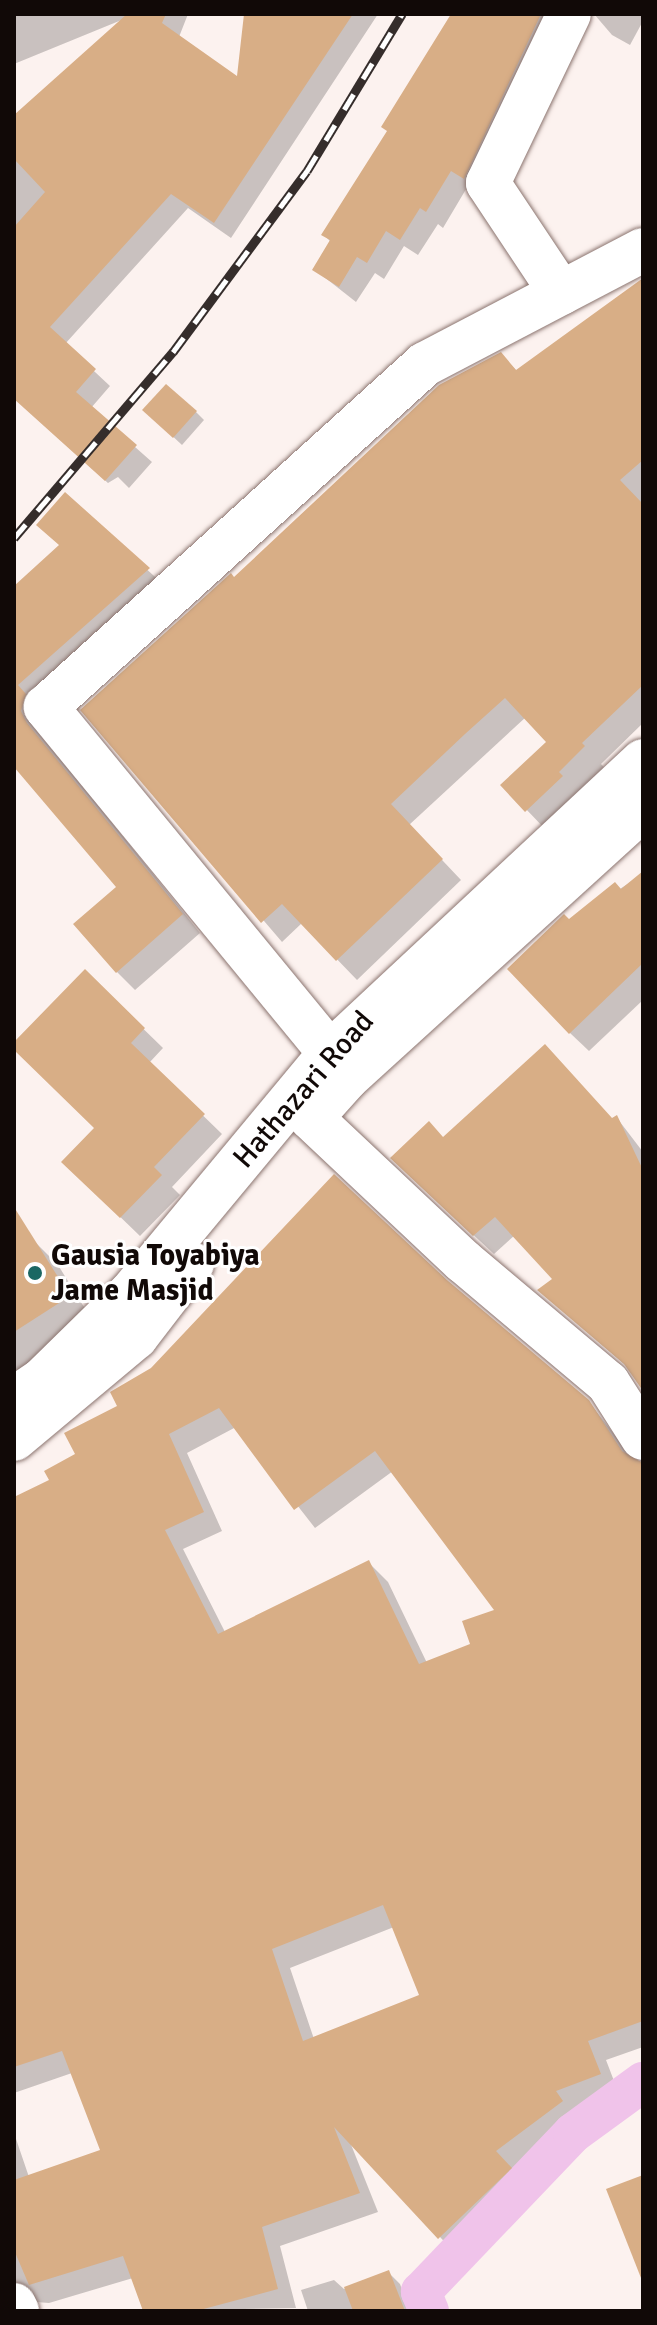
<!DOCTYPE html>
<html>
<head>
<meta charset="utf-8">
<style>
	body { margin:0 }
	#map { position:relative; width:657px; height:2325px; overflow:hidden; background:#fcf2ef; font-family:Signika,sans-serif }
	div>[style] { position:absolute }
	.shadow>* { inset:0; background:#0003 }
	.canal>* { height:40px; margin:-20px; padding:0 20px; transform-origin:20px; border-radius:20px; background:#f0c3ea }
	.building>* { inset:0; background:#d8ae86 }
	.roads { filter:drop-shadow(0 0 2px #8b746f) drop-shadow(0 0 2px #8b746f) }
	.minor>* { height:44px; margin:-22px; padding:0 22px; transform-origin:22px; border-radius:22px; background:#fff }
	.highway>* { height:44px; margin:-22px; padding:0 22px; transform-origin:22px; border-radius:22px; background:#fff }
	.rail>* { height:9px; margin-top:-4.5px; transform-origin:0; background:repeating-linear-gradient(90deg,#fff 0 18px,#352d2b 0 36px); box-sizing:border-box; border-block:2px solid #352d2b }
	.dots>* { width:22px; height:22px; translate:-50% -50%; box-sizing:border-box; border:4px solid #fff; border-radius:50% }
	span { translate:-50% -50%; white-space:nowrap; text-align:center; line-height:1.15; -webkit-text-stroke:6px #fff; paint-order:stroke }
	.street-label { font-size:30px; color:#110907 }
	.poi-label { font-size:30px; color:#110907; font-weight:700 }
	.left { translate:0 -50%; text-align:left }
	.frame { position:absolute; inset:0; border:16px solid #110907; pointer-events:none }
</style>
</head>
<body>
<div id="map">
	<div class="shadow">
		<i style="clip-path:polygon(14px 14px,188px 14px,179px 37px,239px 79px,246px 14px,378px 14px,231px 238px,188px 208px,65px 344px,110px 386px,91px 408px,152px 462px,129px 488px,118px 477px,108px 483px,14px 398px,14px 118px,124px 19px,14px 64px)"></i>
		<i style="clip-path:polygon(454px 14px,570px 14px,443px 228px,438px 224px,418px 255px,404px 246px,384px 279px,375px 273px,356px 302px,314px 269px,331px 242px,324px 235px,389px 132px)"></i>
		<i style="clip-path:polygon(594px 14px,643px 14px,643px 21px,630px 45px,612px 35px)"></i>
		<i style="clip-path:polygon(643px 290px,643px 723px,601px 764px,604px 767px,546px 830px,503px 785px,549px 742px,526px 717px,409px 825px,461px 880px,357px 980px,302px 923px,282px 942px,83px 710px,501px 355px,517px 371px)"></i>
		<i style="clip-path:polygon(196px 412px,204px 420px,182px 445px,153px 418px)"></i>
		<i style="clip-path:polygon(91px 518px,166px 587px,38px 730px,200px 933px,135px 990px,117px 972px,119px 887px,14px 764px,14px 590px)"></i>
		<i style="clip-path:polygon(643px 874px,643px 1000px,589px 1051px,570px 1033px,569px 922px)"></i>
		<i style="clip-path:polygon(85px 972px,163px 1048px,149px 1063px,222px 1134px,172px 1187px,180px 1195px,140px 1236px,83px 1181px,96px 1128px,14px 1048px)"></i>
		<i style="clip-path:polygon(617px 1118px,643px 1152px,643px 1389px,631px 1370px,540px 1290px,555px 1279px,515px 1235px,494px 1254px,411px 1177px,444px 1139px)"></i>
		<i style="clip-path:polygon(32px 1239px,58px 1265px,94px 1323px,14px 1374px,14px 1252px)"></i>
		<i style="clip-path:polygon(evenodd,446px 1282px,588px 1401px,636px 1462px,643px 1461px,643px 2047px,606px 2060px,619px 2094px,573px 2111px,581px 2121px,514px 2171px,530px 2188px,458px 2256px,350px 2142px,378px 2212px,280px 2246px,296px 2308px,147px 2311px,133px 2278px,49px 2303px,23px 2301px,14px 2309px,14px 2133px,29px 2177px,102px 2151px,72px 2073px,14px 2093px,14px 1499px,446px 1282px,236px 1427px,315px 1528px,393px 1471px,497px 1611px,473px 1645px,427px 1663px,388px 1582px,368px 1562px,225px 1632px,183px 1549px,222px 1531px,187px 1453px,236px 1427px,446px 1282px,394px 1927px,421px 1996px,314px 2039px,290px 1968px,394px 1927px)"></i>
		<i style="clip-path:polygon(389px 2273px,400px 2284px,410px 2311px,308px 2311px,301px 2290px,334px 2280px,344px 2289px)"></i>
	</div>
	<div class="canal">
		<i style="left:429px;top:2311px;width:21px;rotate:-113deg"></i>
		<i style="left:421px;top:2292px;width:220px;rotate:-46.3deg"></i>
		<i style="left:573px;top:2133px;width:87px;rotate:-36.1deg"></i>
	</div>
	<div class="building">
		<i style="clip-path:polygon(127px 14px,166px 14px,162px 23px,237px 76px,244px 14px,353px 14px,214px 223px,171px 194px,50px 327px,96px 369px,76px 392px,137px 445px,105px 481px,14px 399px,14px 227px,45px 192px,14px 159px,14px 115px)"></i>
		<i style="clip-path:polygon(451px 14px,541px 14px,464px 179px,451px 171px,426px 212px,420px 208px,400px 240px,386px 231px,367px 263px,357px 257px,339px 287px,312px 270px,330px 240px,321px 235px,387px 131px,381px 127px)"></i>
		<i style="clip-path:polygon(643px 278px,643px 460px,620px 480px,643px 504px,643px 685px,582px 743px,585px 746px,559px 772px,563px 776px,525px 812px,500px 785px,546px 742px,505px 698px,465px 734px,391px 804px,443px 859px,336px 961px,282px 904px,261px 923px,80px 710px,231px 573px,234px 577px,439px 385px,501px 352px,516px 370px)"></i>
		<i style="clip-path:polygon(166px 384px,197px 411px,173px 438px,142px 410px)"></i>
		<i style="clip-path:polygon(65px 492px,150px 568px,18px 685px,26px 694px,21px 711px,27px 723px,183px 914px,116px 973px,73px 924px,116px 887px,14px 767px,14px 586px,59px 545px,36px 525px)"></i>
		<i style="clip-path:polygon(643px 871px,643px 963px,569px 1034px,507px 969px,564px 914px,569px 919px,615px 882px,621px 889px)"></i>
		<i style="clip-path:polygon(85px 969px,145px 1028px,131px 1043px,205px 1114px,154px 1167px,162px 1175px,120px 1218px,61px 1162px,94px 1128px,14px 1050px,14px 1042px)"></i>
		<i style="clip-path:polygon(545px 1044px,612px 1118px,617px 1115px,643px 1170px,643px 1391px,624px 1364px,537px 1290px,552px 1279px,495px 1217px,473px 1236px,390px 1158px,429px 1121px,443px 1137px)"></i>
		<i style="clip-path:polygon(evenodd,334px 1174px,447px 1280px,589px 1400px,622px 1451px,643px 1463px,643px 2021px,588px 2041px,601px 2074px,556px 2091px,563px 2101px,496px 2151px,512px 2168px,438px 2239px,334px 2127px,360px 2193px,262px 2227px,278px 2289px,196px 2311px,143px 2311px,123px 2256px,29px 2285px,14px 2250px,14px 2180px,100px 2150px,62px 2051px,14px 2067px,14px 1497px,49px 1480px,44px 1471px,75px 1454px,64px 1433px,117px 1406px,110px 1392px,151px 1368px,334px 1174px,219px 1408px,294px 1510px,375px 1451px,494px 1610px,462px 1621px,470px 1644px,419px 1664px,369px 1560px,218px 1634px,165px 1530px,204px 1512px,169px 1434px,219px 1408px,334px 1174px,383px 1905px,419px 1995px,303px 2041px,272px 1949px,383px 1905px)"></i>
		<i style="clip-path:polygon(14px 1207px,70px 1296px,14px 1332px)"></i>
		<i style="clip-path:polygon(643px 2175px,643px 2278px,641px 2278px,606px 2189px)"></i>
		<i style="clip-path:polygon(389px 2270px,405px 2311px,353px 2311px,344px 2287px)"></i>
	</div>
	<div class="roads">
		<div class="minor">
			<i style="left:561px;top:293px;width:132px;rotate:-123.6deg"></i>
			<i style="left:488px;top:183px;width:187px;rotate:-64.4deg"></i>
			<i style="left:330px;top:1053px;width:448px;rotate:-129.4deg"></i>
			<i style="left:46px;top:707px;width:511px;rotate:-42.15deg"></i>
			<i style="left:425px;top:364px;width:246px;rotate:-27.6deg"></i>
			<i style="left:311px;top:1118px;width:209px;rotate:43.3deg"></i>
			<i style="left:463px;top:1261px;width:189px;rotate:40.1deg"></i>
			<i style="left:608px;top:1383px;width:65px;rotate:57.5deg"></i>
			<i style="left:14px;top:2305px;width:7px;rotate:63deg"></i>
		</div>
		<div class="highway">
			<i style="left:311px;top:1118px;width:54px;rotate:-48deg"></i>
			<i style="left:347px;top:1078px;width:400px;rotate:-42.3deg"></i>
			<i style="left:14px;top:1399px;width:32px;rotate:-34deg"></i>
			<i style="left:41px;top:1381px;width:126px;rotate:-44.4deg"></i>
			<i style="left:131px;top:1293px;width:312px;rotate:-50.3deg"></i>
			<i style="left:330px;top:1053px;width:428px;rotate:-43deg"></i>
			<i style="left:14px;top:1439px;width:159px;rotate:-39.9deg"></i>
			<i style="left:136px;top:1337px;width:92px;rotate:-52.5deg"></i>
		</div>
	</div>
	<div class="rail">
		<i style="left:14px;top:538px;width:245px;rotate:-49.5deg"></i>
		<i style="left:173px;top:352px;width:225px;rotate:-53.5deg"></i>
		<i style="left:307px;top:171px;width:184px;rotate:-58.8deg"></i>
	</div>
	<div class="dots">
		<i style="left:35px;top:1273px;background:#1b6763"></i>
	</div>
	<div class="street-label">
		<span style="left:304px;top:1090px;rotate:-49deg">Hathazari Road</span>
	</div>
	<div class="poi-label">
		<span class="left" style="left:51px;top:1273px">Gausia Toyabiya<br>Jame Masjid</span>
	</div>
	<div class="frame"></div>
</div>
</body>
</html>
